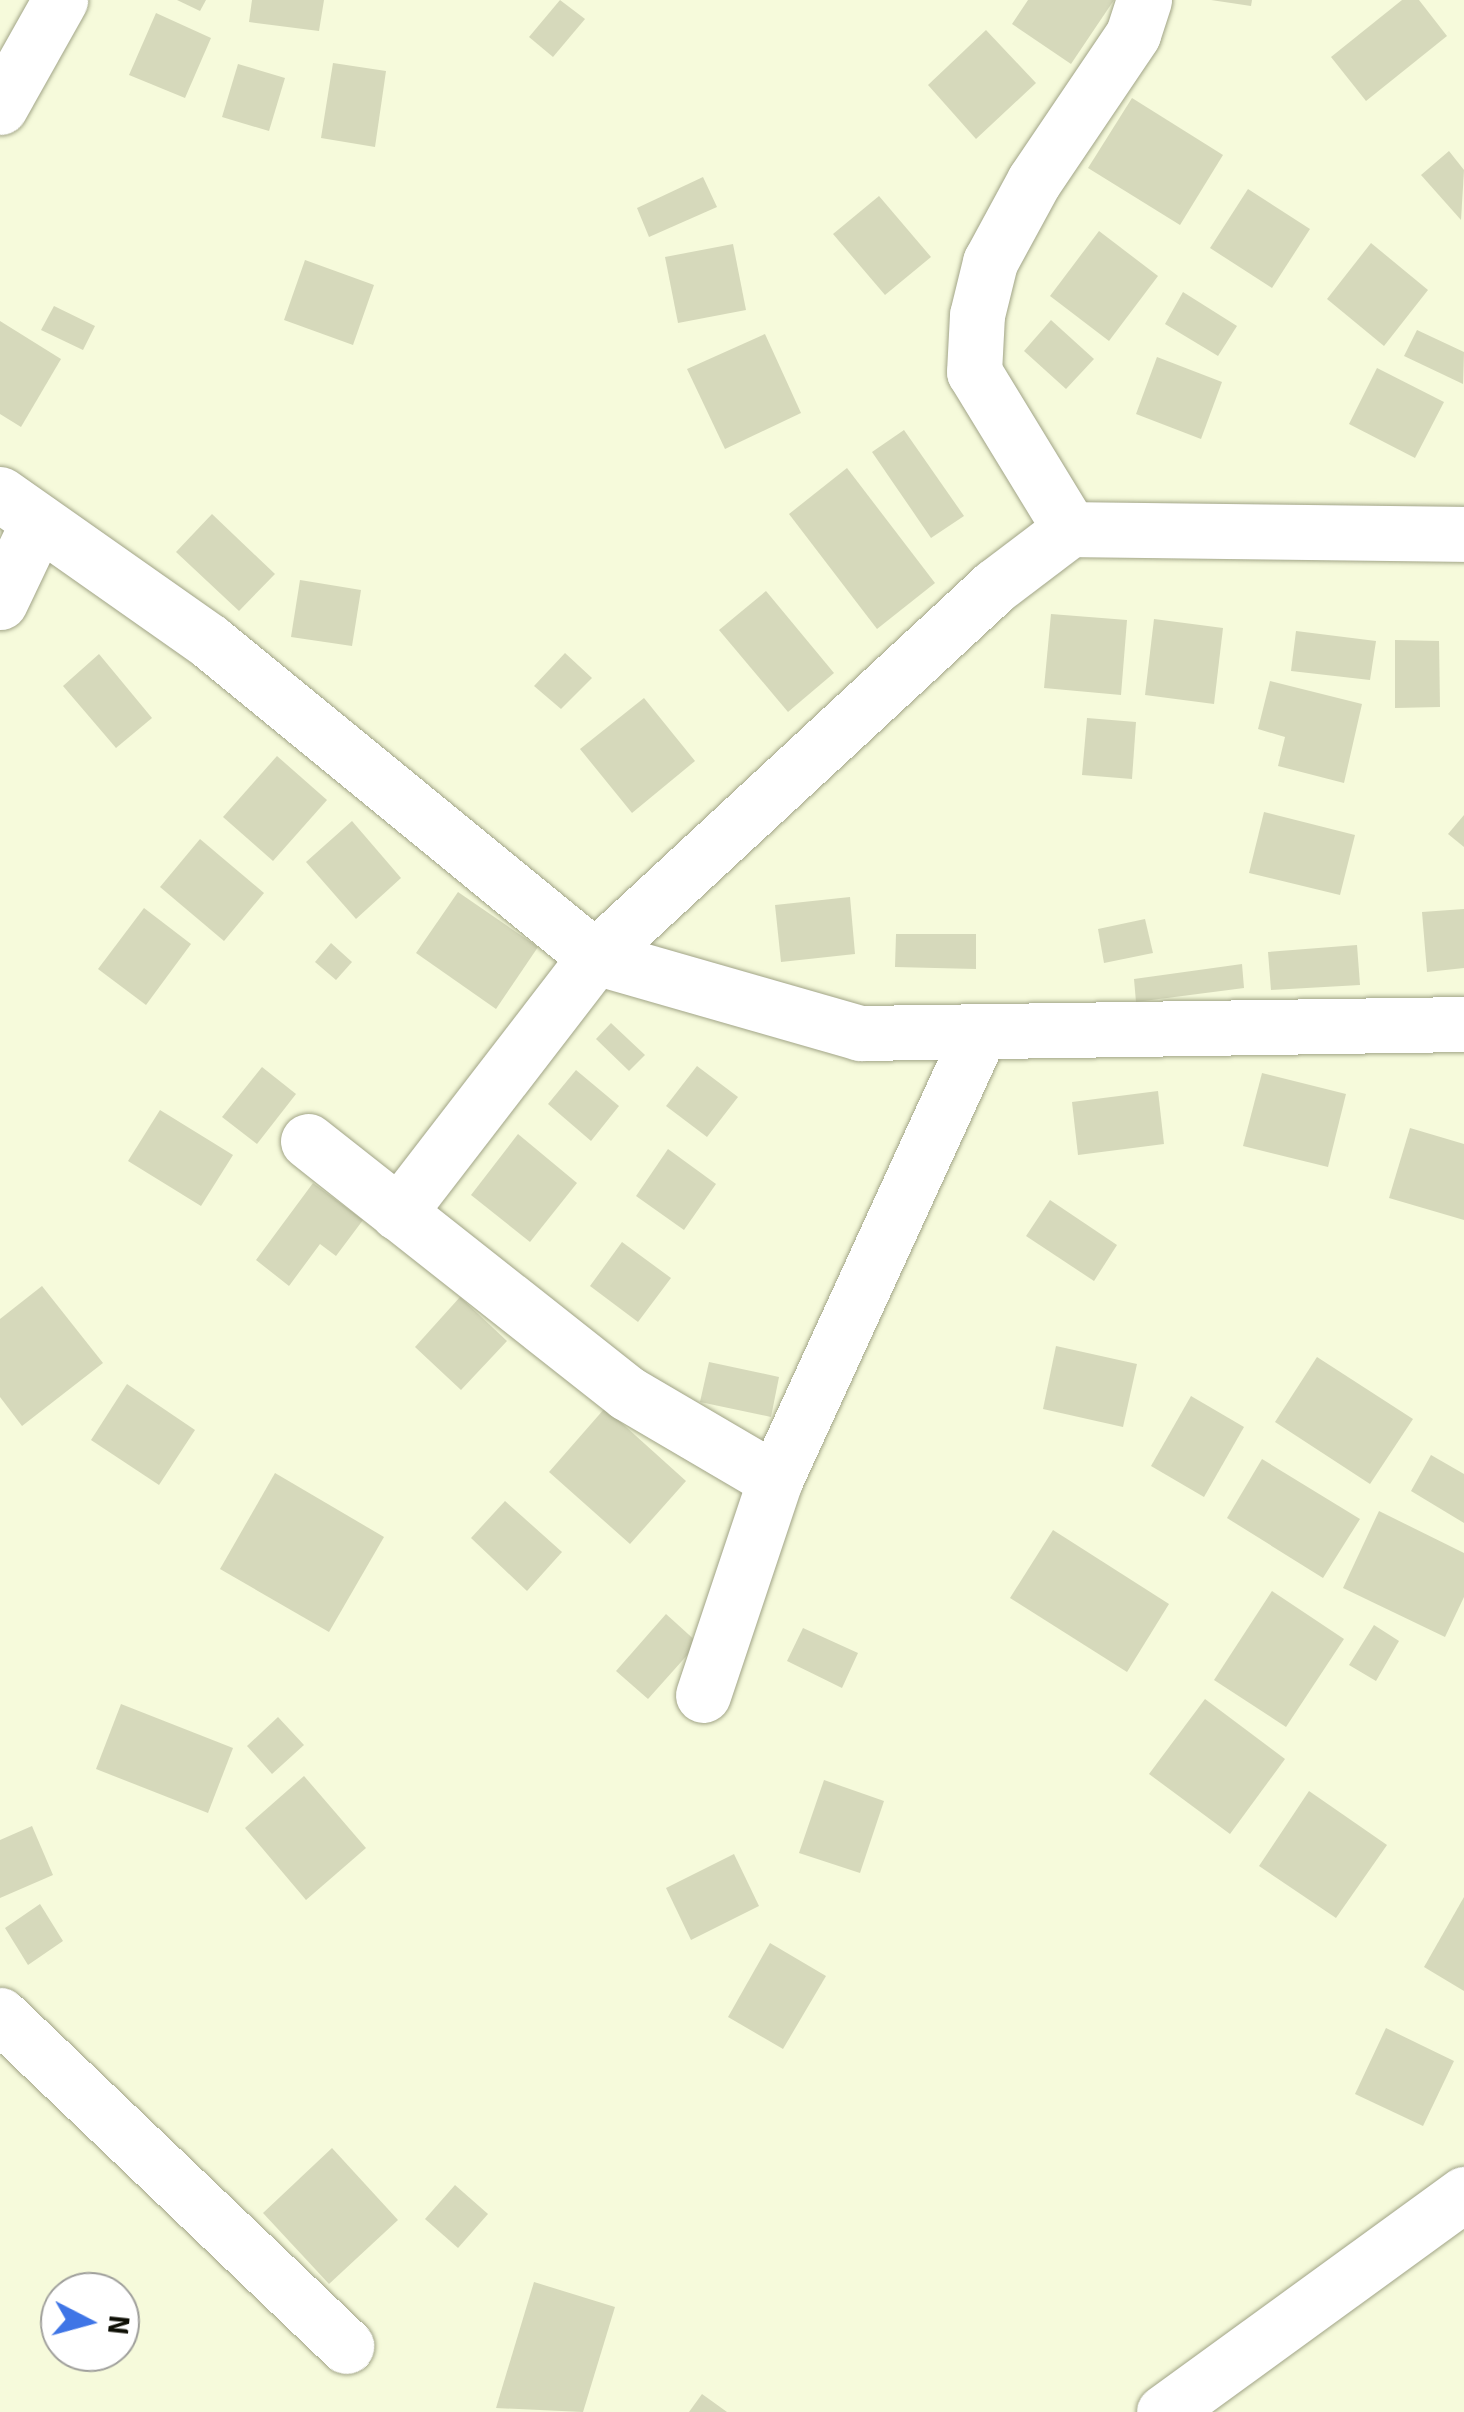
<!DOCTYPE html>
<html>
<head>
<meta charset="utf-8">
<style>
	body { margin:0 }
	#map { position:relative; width:1464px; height:2412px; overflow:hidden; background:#f6fadb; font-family:Signika,sans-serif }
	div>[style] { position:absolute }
	.building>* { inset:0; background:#d6d9bb }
	.roads { filter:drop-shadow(0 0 2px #a1a487) drop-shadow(0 0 2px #a1a487) }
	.street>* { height:55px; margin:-27.5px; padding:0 27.5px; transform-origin:27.5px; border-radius:27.5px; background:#fff }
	span { translate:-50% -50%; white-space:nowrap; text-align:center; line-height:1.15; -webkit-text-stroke:9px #fff; paint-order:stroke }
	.north { position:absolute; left:40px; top:2272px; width:100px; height:100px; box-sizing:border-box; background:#fff; border:2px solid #9f9f9b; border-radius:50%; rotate:96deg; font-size:28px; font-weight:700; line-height:40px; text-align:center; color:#0e0f05 }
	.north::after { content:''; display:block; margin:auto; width:35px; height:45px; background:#3f75e6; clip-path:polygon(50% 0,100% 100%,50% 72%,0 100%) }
</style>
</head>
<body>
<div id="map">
	<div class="building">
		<i style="clip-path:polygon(177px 0,206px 0,200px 11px)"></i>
		<i style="clip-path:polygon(252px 0,324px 0,319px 31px,249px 22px)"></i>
		<i style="clip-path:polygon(560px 0,585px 19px,553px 57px,529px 37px)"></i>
		<i style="clip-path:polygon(1028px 0,1114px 0,1071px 64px,1012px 24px)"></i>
		<i style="clip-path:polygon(1211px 0,1252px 0,1251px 6px)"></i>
		<i style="clip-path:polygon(1402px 0,1419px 0,1447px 36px,1366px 101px,1331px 57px)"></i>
		<i style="clip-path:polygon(156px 13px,211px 38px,185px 98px,129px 75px)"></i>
		<i style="clip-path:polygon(986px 30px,1036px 83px,976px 139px,928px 85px)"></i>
		<i style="clip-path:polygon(333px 63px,386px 71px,375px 147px,321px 138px)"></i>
		<i style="clip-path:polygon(238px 64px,285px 78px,269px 131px,222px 117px)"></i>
		<i style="clip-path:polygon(1132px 98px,1223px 155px,1180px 225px,1088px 168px)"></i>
		<i style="clip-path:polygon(1449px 151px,1464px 170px,1461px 220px,1421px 175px)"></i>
		<i style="clip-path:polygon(703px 177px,717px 207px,649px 237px,637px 208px)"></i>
		<i style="clip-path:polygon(1248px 189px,1310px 229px,1272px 288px,1210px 248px)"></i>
		<i style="clip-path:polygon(879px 196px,931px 257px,885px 295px,833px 234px)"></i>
		<i style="clip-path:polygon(1099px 231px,1158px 276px,1109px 341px,1050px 296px)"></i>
		<i style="clip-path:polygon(1371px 243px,1428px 290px,1384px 346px,1327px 299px)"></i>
		<i style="clip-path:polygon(733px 244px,746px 310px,678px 323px,665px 257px)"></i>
		<i style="clip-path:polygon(305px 260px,374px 285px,353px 345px,284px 320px)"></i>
		<i style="clip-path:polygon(1183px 292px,1237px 326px,1218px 356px,1165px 324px)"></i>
		<i style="clip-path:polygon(54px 306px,95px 326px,83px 350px,41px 330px)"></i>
		<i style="clip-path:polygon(1051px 320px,1094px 359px,1066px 389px,1024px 351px)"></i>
		<i style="clip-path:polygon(0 321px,61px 359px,21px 427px,0 414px)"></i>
		<i style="clip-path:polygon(1417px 330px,1464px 352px,1463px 384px,1404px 356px)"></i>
		<i style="clip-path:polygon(765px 334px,801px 413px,725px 449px,687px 369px)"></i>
		<i style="clip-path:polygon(1157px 357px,1222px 382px,1201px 439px,1136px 414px)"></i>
		<i style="clip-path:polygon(1377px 368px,1444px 402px,1415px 458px,1349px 424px)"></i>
		<i style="clip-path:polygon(904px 430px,964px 516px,931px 538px,872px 452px)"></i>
		<i style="clip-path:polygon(847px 468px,935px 583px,877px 629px,789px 514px)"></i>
		<i style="clip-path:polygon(212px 514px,275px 574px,239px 611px,176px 552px)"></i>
		<i style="clip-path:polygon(300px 580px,361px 590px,352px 646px,291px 637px)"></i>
		<i style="clip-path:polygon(766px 591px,834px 673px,788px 712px,719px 630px)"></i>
		<i style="clip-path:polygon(1051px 614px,1127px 620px,1121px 695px,1044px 688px)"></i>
		<i style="clip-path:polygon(1154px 619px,1223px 628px,1214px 704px,1145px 695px)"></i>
		<i style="clip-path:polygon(1296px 631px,1376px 641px,1370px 680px,1291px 671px)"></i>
		<i style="clip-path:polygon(1395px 640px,1439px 641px,1440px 707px,1395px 708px)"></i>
		<i style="clip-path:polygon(565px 653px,592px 678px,561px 709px,534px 686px)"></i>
		<i style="clip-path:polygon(99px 654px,152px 718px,116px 748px,63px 686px)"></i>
		<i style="clip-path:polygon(1270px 681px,1362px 704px,1344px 783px,1278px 766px,1285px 737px,1258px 729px)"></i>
		<i style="clip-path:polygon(644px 698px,695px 761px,632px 813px,580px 749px)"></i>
		<i style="clip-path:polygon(1087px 718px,1136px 722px,1132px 779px,1082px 775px)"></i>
		<i style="clip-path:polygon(277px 756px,327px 800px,273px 861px,223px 817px)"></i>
		<i style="clip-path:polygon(1264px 812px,1355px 835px,1340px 895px,1249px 873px)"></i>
		<i style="clip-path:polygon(1464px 815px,1464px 847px,1448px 834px)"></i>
		<i style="clip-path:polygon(352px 821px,401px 878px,356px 919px,306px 862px)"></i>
		<i style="clip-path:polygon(200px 839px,264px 893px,224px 941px,160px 887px)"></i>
		<i style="clip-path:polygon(458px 892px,538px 947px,496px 1009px,416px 953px)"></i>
		<i style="clip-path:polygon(850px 897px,855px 954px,781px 962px,775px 905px)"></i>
		<i style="clip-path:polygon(144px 908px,191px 944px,146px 1005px,98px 969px)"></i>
		<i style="clip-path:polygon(1464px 909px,1464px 968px,1427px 972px,1422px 912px)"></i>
		<i style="clip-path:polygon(1145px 919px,1153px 953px,1104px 963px,1098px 929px)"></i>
		<i style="clip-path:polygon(896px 934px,976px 934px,976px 969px,895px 967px)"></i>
		<i style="clip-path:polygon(331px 943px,352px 962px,336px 980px,315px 962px)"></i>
		<i style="clip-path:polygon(1357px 945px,1360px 985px,1271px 990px,1268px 952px)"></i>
		<i style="clip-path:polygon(1242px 964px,1244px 988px,1136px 1002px,1134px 979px)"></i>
		<i style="clip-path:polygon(611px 1023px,645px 1055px,629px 1071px,596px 1039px)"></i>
		<i style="clip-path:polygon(697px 1066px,738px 1097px,707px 1137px,666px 1106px)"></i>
		<i style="clip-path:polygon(262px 1067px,296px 1094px,257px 1144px,222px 1117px)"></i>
		<i style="clip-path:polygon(576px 1070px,619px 1106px,591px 1141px,548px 1104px)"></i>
		<i style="clip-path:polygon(1262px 1073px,1346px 1094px,1328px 1167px,1243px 1146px)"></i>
		<i style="clip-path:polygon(1158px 1091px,1164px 1144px,1078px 1155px,1072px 1102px)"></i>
		<i style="clip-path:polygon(160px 1110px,233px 1155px,201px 1206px,128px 1161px)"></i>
		<i style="clip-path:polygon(1410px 1128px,1464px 1144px,1464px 1220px,1389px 1198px)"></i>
		<i style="clip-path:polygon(518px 1134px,577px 1183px,530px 1242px,471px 1195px)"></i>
		<i style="clip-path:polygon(668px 1149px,716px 1184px,684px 1230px,636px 1196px)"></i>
		<i style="clip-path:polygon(313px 1183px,363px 1220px,336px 1256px,320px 1244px,289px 1286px,256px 1260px)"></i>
		<i style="clip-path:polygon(1050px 1200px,1117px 1245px,1094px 1281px,1026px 1236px)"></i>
		<i style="clip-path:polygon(622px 1242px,671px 1278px,638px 1322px,590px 1286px)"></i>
		<i style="clip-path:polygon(42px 1286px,103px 1363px,22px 1426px,0 1397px,0 1319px)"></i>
		<i style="clip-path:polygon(460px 1297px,507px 1341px,461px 1390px,415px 1347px)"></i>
		<i style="clip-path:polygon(1056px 1346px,1137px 1364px,1123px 1427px,1043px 1409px)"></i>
		<i style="clip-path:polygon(1317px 1357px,1413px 1419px,1370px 1484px,1275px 1422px)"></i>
		<i style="clip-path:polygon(709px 1362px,779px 1377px,771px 1417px,700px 1402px)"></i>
		<i style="clip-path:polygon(127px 1384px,195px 1430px,159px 1485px,91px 1440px)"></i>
		<i style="clip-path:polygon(1191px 1396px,1244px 1427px,1204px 1497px,1151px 1466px)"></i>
		<i style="clip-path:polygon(605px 1408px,686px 1481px,630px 1544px,549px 1472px)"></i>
		<i style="clip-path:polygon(1431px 1455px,1464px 1474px,1464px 1523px,1411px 1491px)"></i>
		<i style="clip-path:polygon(1262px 1459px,1360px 1519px,1323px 1578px,1227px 1518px)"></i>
		<i style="clip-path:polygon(275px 1473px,384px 1537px,329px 1632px,220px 1569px)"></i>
		<i style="clip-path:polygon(505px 1501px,562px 1552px,527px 1591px,471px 1538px)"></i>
		<i style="clip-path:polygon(1379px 1511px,1464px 1553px,1464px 1597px,1445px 1637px,1343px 1588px)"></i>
		<i style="clip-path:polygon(1053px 1530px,1169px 1604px,1127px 1672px,1010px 1598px)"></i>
		<i style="clip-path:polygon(1272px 1591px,1344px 1639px,1286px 1727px,1214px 1680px)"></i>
		<i style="clip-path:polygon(666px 1614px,698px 1643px,648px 1699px,616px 1671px)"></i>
		<i style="clip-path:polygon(1374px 1625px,1399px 1641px,1376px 1681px,1349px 1665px)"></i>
		<i style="clip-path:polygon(803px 1628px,858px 1653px,842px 1688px,787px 1661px)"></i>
		<i style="clip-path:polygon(1205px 1699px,1285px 1759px,1230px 1834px,1149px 1774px)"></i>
		<i style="clip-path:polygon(121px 1704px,233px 1748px,208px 1813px,96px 1769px)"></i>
		<i style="clip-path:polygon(278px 1717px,304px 1745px,272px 1774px,247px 1746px)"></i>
		<i style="clip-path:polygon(304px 1776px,366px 1848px,306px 1900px,245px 1828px)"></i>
		<i style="clip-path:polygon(824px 1780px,884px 1801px,860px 1873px,799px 1853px)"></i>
		<i style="clip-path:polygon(1309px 1791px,1387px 1845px,1336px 1918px,1259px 1866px)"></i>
		<i style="clip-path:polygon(32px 1826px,53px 1875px,0 1898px,0 1840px)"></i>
		<i style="clip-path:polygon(734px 1854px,759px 1906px,691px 1940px,666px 1888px)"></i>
		<i style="clip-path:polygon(1464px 1897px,1464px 1991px,1424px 1967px)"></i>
		<i style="clip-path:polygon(40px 1904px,63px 1941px,28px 1965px,5px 1928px)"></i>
		<i style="clip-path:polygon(770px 1943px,826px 1976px,783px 2049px,728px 2017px)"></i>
		<i style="clip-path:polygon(1386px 2028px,1454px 2061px,1423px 2126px,1355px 2094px)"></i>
		<i style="clip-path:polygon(332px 2148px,398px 2220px,329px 2284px,263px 2213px)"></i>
		<i style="clip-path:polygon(455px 2185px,488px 2214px,458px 2248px,425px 2219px)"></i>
		<i style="clip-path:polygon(534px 2282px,615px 2307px,583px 2412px,496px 2408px)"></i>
		<i style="clip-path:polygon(702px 2394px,727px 2412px,689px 2412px)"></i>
	</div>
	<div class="roads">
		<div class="street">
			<i style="left:0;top:107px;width:123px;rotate:-60.7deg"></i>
			<i style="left:0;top:494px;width:256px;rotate:35.1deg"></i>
			<i style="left:209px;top:641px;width:499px;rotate:39.3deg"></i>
			<i style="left:595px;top:957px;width:276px;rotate:16deg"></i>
			<i style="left:860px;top:1033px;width:604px;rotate:-0.85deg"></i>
			<i style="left:1070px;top:529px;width:184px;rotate:-121.4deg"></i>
			<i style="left:974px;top:372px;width:57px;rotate:-87deg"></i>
			<i style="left:977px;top:315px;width:55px;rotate:-76.2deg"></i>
			<i style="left:990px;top:262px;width:92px;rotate:-61.5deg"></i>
			<i style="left:1034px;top:181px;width:177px;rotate:-56deg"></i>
			<i style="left:1133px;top:34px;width:36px;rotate:-72deg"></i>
			<i style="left:0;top:602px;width:89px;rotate:-64.6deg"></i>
			<i style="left:308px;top:1141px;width:407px;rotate:38.3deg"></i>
			<i style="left:627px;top:1393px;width:172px;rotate:30.4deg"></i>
			<i style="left:398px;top:1213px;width:323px;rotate:-52.4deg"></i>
			<i style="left:595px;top:957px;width:546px;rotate:-42.85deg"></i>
			<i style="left:995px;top:586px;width:94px;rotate:-37.2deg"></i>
			<i style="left:1070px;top:529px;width:394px;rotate:0.7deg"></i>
			<i style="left:703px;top:1695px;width:227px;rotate:-71.5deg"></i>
			<i style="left:775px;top:1480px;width:490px;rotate:-65.4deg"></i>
			<i style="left:0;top:2015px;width:479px;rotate:43.7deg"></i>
			<i style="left:1164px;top:2412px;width:371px;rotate:-36deg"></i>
		</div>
	</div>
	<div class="north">N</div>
</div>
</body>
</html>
